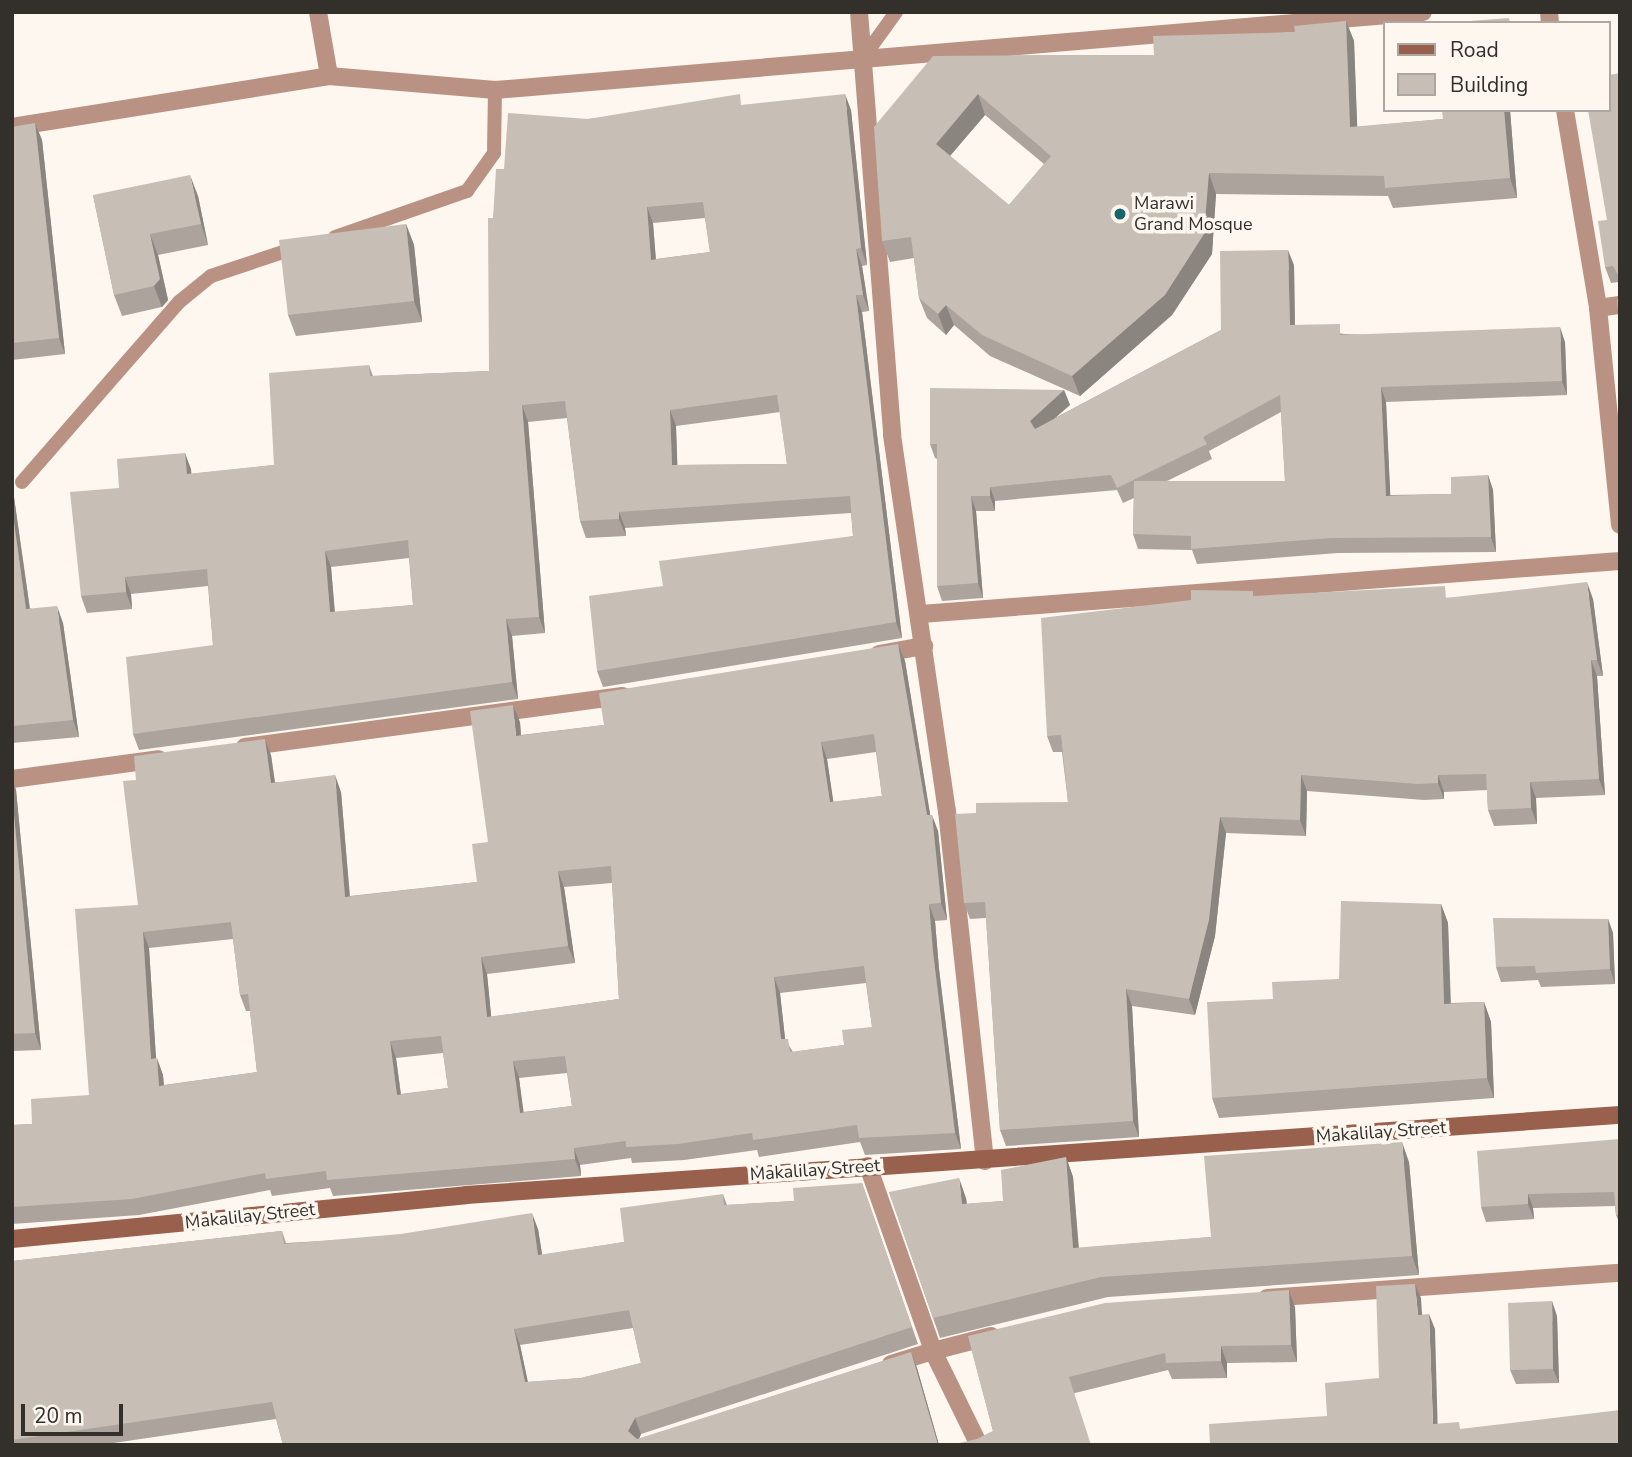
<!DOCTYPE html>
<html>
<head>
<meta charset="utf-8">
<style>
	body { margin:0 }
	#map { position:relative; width:1632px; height:1457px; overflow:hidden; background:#fef7ef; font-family:"Nunito Sans",sans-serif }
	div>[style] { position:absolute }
	.lane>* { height:14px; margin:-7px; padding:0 7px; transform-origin:7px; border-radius:7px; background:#b99284 }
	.street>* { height:18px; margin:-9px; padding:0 9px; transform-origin:9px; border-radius:9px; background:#b99284 }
	.secondary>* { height:18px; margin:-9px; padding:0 9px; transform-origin:9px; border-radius:9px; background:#98604d }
	.wall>* { inset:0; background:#aba39c }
	.shaded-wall>* { inset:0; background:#8b857f }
	.building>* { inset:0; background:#c7beb5 }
	.dots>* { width:19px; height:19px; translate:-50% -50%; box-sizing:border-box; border:4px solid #fef7ef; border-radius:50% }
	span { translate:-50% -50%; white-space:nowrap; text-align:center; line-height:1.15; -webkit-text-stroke:7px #fef7ef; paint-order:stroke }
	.poi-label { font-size:18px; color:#33302c }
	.left { translate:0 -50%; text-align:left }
	.street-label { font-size:18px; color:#33302c }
	.frame { position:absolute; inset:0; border:14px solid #33302c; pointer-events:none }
	.legend { position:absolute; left:1383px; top:21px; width:228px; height:91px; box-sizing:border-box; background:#fef7ef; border:2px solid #ada7a1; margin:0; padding:9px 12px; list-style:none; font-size:21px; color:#33302c }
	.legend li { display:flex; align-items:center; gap:14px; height:35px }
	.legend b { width:35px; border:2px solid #ada7a1 }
	.scale { position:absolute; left:21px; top:1404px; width:102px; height:32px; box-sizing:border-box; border:4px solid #33302c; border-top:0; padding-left:9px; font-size:21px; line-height:24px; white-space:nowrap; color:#33302c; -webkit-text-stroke:5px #fef7ef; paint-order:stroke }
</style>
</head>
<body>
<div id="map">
	<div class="lane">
		<i style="left:863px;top:58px;width:57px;rotate:-54.3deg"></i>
		<i style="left:335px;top:237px;width:140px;rotate:-19.2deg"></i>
		<i style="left:467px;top:191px;width:47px;rotate:-54.6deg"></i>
		<i style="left:494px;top:153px;width:63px;rotate:-89.1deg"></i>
		<i style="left:22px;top:482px;width:239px;rotate:-48.9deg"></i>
		<i style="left:179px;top:302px;width:41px;rotate:-39.1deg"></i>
		<i style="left:211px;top:276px;width:92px;rotate:-18.4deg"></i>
	</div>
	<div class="street">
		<i style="left:318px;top:12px;width:65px;rotate:80.2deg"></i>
		<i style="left:859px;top:12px;width:424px;rotate:85.5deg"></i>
		<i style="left:892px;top:435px;width:380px;rotate:81.7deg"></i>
		<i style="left:947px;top:811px;width:352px;rotate:83.8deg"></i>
		<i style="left:1549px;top:12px;width:11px;rotate:85deg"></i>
		<i style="left:1565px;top:110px;width:201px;rotate:80.5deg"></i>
		<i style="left:1598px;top:308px;width:218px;rotate:84.2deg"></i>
		<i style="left:12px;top:127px;width:321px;rotate:-9.1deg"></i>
		<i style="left:329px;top:76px;width:167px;rotate:4.8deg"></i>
		<i style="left:495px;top:90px;width:931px;rotate:-4.8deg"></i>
		<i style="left:1598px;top:308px;width:22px;rotate:-8deg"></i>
		<i style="left:921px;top:614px;width:701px;rotate:-4.34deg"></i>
		<i style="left:879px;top:654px;width:46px;rotate:-10.1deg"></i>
		<i style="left:245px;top:747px;width:381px;rotate:-7.7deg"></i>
		<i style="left:12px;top:779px;width:148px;rotate:-7.7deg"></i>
		<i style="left:868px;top:1166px;width:196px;rotate:70.6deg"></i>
		<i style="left:933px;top:1351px;width:44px;rotate:162.8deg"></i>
		<i style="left:1267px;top:1298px;width:354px;rotate:-4.1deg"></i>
		<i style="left:979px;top:1445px;width:105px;rotate:-116.1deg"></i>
		<i style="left:933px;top:1351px;width:60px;rotate:-14.5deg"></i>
	</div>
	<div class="secondary">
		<i style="left:12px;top:1239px;width:456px;rotate:-5.5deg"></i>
		<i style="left:466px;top:1195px;width:1157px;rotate:-3.97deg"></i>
	</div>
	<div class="wall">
		<i style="clip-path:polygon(evenodd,1346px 21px,1354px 41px,1357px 127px,1443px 119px,1510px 110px,1517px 198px,1393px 208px,1388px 196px,1216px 194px,1212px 254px,1172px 315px,1080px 396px,990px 356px,954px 325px,946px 335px,927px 318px,919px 298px,914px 258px,890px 262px,882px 241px,933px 56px,1154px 55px,1295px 32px,1346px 21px,985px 115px,1044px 164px,1009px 205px,950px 156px,985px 115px)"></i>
		<i style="clip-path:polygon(1620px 73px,1620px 284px,1619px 282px,1611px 283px,1605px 267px,1607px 220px)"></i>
		<i style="clip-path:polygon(evenodd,744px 105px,851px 110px,867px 265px,862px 266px,869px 311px,862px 312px,902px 638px,603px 687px,597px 671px,663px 586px,853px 536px,851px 513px,625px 528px,626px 536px,586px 538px,580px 521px,567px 418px,528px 422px,545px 633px,512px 636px,518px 699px,139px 750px,133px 734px,213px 645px,208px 586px,131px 594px,132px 609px,87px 613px,81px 596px,119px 488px,185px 453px,191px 474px,274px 465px,369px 365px,373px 376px,489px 371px,493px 218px,504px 169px,588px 119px,744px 105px,705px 218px,710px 252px,656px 259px,653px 223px,705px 218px,744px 105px,780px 412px,787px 464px,677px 465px,676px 426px,780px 412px,744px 105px,409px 558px,413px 605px,335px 612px,331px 567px,409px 558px)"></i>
		<i style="clip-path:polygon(35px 123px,42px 140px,65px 354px,12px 360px,12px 127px)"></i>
		<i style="clip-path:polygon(93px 195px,198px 196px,208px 245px,158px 255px,168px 300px,162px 307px,122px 316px,114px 295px)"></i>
		<i style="clip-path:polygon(406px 224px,414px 245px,422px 322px,296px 336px,288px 315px)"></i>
		<i style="clip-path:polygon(evenodd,1294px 265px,1295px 325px,1344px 334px,1565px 342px,1567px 395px,1386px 402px,1390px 495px,1451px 494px,1488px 475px,1493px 490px,1496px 552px,1338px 553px,1197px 564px,1192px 550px,1138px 549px,1133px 534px,1134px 498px,1123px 503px,1117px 490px,995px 501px,995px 511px,976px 511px,983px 598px,942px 601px,937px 586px,937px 459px,935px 458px,930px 444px,1064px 390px,1070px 405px,1055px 418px,1221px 330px,1294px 265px,1281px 412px,1285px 481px,1167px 481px,1212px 459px,1209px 451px,1281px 412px)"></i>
		<i style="clip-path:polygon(12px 483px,30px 608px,63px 623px,79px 737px,12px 743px)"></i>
		<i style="clip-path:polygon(1255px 596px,1593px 599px,1603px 676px,1597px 676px,1605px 795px,1536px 798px,1537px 824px,1494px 826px,1488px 810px,1487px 790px,1444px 792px,1444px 799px,1424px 800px,1307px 791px,1306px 836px,1226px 833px,1215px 936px,1195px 1015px,1132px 1006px,1139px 1137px,1006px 1146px,1000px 1130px,986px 918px,970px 919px,964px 903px,976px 813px,1068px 802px,1062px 752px,1053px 752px,1047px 736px)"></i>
		<i style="clip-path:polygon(evenodd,898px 644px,905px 661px,930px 815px,938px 831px,947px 920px,935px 921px,939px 969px,961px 1149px,865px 1155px,860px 1142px,759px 1157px,757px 1150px,684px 1160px,632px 1163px,631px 1158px,580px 1165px,581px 1176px,333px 1196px,330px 1188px,272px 1196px,270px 1190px,139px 1215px,12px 1224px,12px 1125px,32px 1124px,89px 1095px,138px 905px,136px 780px,271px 755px,275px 782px,341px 792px,350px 896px,477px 882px,520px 722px,521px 735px,604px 725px,898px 644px,876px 752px,882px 796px,833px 802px,827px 759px,876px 752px,898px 644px,612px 883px,619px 999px,491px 1017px,487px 974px,575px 963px,564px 887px,612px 883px,898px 644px,233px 939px,240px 995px,246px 1011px,250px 1011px,257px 1072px,164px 1085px,163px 1075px,156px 1058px,149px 948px,233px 939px,898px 644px,866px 983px,872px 1027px,844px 1045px,793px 1052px,785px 1039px,780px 993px,866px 983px,898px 644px,443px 1053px,448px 1088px,401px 1094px,396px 1058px,443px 1053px,898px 644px,567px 1073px,572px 1106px,523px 1112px,519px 1078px,567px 1073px)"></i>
		<i style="clip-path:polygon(12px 778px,16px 790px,41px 1050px,12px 1051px)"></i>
		<i style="clip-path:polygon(1441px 904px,1448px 923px,1451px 1003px,1484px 1002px,1491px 1022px,1494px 1098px,1219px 1118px,1212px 1098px,1273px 999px,1339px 979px)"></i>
		<i style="clip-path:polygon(1608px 919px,1613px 933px,1615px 984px,1541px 987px,1538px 980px,1501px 982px,1496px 967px)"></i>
		<i style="clip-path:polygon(1620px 1139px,1620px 1225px,1616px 1215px,1615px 1206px,1533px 1208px,1534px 1219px,1486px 1222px,1481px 1207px)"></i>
		<i style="clip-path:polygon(1066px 1157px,1073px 1177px,1079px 1248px,1211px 1237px,1409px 1162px,1419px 1275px,1108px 1297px,940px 1338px,889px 1192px,966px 1198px,967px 1204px,1003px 1201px)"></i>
		<i style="clip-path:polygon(evenodd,862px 1183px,918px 1344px,641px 1434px,639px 1439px,911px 1352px,917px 1368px,939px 1445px,283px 1445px,276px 1419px,100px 1445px,12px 1445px,12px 1261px,282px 1231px,286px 1243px,538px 1229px,542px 1255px,624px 1242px,723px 1194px,727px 1205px,794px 1201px,862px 1183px,633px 1328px,641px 1363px,581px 1378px,528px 1382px,520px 1345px,633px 1328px)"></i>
		<i style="clip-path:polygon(1295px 1307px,1297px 1362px,1227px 1363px,1227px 1378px,1172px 1379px,1168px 1370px,1075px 1393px,977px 1439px,993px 1431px,968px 1336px)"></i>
		<i style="clip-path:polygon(1557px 1316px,1559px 1383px,1516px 1384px,1510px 1370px)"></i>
	</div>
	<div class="shaded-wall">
		<i style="clip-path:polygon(1346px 21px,1354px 41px,1358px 147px,1350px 127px)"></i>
		<i style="clip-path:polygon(845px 94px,851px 110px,867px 265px,861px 248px)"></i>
		<i style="clip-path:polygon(978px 94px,985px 115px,943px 164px,936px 144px)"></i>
		<i style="clip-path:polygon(1504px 110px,1510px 110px,1517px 198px,1510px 178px)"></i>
		<i style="clip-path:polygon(35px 123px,42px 140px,65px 354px,59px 338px)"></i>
		<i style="clip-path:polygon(1209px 173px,1216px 194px,1212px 254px,1172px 315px,1080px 396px,1072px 376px)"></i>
		<i style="clip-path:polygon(190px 175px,198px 196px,208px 245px,201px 224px)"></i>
		<i style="clip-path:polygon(647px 207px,653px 223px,657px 277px,651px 260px)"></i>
		<i style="clip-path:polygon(406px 224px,414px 245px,422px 322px,414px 301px)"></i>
		<i style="clip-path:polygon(150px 234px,158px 255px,168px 300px,162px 307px,154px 286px)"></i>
		<i style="clip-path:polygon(856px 249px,862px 266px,869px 311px,863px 295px)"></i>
		<i style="clip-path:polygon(1288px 250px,1294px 265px,1295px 340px,1290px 325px)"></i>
		<i style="clip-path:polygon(856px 295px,862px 312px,902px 638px,896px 622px)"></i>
		<i style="clip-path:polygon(946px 305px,954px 325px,946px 335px,938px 314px)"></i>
		<i style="clip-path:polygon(1560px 327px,1565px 342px,1567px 395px,1562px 381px)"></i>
		<i style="clip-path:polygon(1381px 387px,1386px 402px,1391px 510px,1386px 496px)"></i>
		<i style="clip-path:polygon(1064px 390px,1070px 405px,1035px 435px,1030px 421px)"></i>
		<i style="clip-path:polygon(522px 405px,528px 422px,545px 633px,539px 617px)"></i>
		<i style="clip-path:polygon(670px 410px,676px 426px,678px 482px,672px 465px)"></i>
		<i style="clip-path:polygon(185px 453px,191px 469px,193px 491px,187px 474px)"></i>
		<i style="clip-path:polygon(1488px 475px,1493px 490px,1496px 552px,1491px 537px)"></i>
		<i style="clip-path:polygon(12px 483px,32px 626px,26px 609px,12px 508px)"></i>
		<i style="clip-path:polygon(990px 487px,995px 501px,995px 511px,990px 496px)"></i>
		<i style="clip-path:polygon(971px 496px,976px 511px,983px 598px,978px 583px)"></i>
		<i style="clip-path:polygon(619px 512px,625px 528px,626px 536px,619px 519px)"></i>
		<i style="clip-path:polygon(325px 551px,331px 567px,336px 629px,330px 612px)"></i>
		<i style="clip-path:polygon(125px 577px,131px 594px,132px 609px,126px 592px)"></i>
		<i style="clip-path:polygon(1587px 582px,1593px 599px,1603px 676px,1597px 660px)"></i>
		<i style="clip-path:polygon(57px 606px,63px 623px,79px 737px,73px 720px)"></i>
		<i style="clip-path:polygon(506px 619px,512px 636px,518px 699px,512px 682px)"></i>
		<i style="clip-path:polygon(898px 644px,905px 661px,933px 832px,927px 815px)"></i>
		<i style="clip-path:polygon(1591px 660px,1597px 676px,1605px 795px,1599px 779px)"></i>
		<i style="clip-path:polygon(513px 705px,520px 722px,522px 752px,516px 736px)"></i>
		<i style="clip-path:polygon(265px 739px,271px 755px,277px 799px,271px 783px)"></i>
		<i style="clip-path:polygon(821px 742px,827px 759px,836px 819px,830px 802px)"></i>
		<i style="clip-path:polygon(12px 746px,14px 767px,12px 768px)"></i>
		<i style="clip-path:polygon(335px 775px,341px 792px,351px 913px,345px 897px)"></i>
		<i style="clip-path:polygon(1301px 775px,1307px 791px,1306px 836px,1300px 820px)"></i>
		<i style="clip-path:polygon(1438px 775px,1444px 792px,1444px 799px,1438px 783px)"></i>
		<i style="clip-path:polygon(12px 778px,16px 790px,41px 1050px,35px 1033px,12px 794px)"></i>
		<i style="clip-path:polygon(1530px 782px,1536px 798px,1537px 824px,1531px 808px)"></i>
		<i style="clip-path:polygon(932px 815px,938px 831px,947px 920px,941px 903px)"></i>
		<i style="clip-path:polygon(1220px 817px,1226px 833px,1215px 936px,1195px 1015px,1189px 999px)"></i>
		<i style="clip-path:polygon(558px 871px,564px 887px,575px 963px,568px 946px)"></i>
		<i style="clip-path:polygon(929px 904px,935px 921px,939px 969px,961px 1149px,955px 1133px,933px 952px)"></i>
		<i style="clip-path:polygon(1441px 904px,1448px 923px,1451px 1023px,1444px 1004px)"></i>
		<i style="clip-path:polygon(1608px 919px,1613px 933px,1615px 984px,1610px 969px)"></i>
		<i style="clip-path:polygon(143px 932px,149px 948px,157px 1075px,151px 1059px)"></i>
		<i style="clip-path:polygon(481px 957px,487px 974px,493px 1034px,487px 1017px)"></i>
		<i style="clip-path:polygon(774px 977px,780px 993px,787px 1056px,781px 1039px)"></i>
		<i style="clip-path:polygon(1126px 989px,1132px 1006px,1139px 1137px,1133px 1121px)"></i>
		<i style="clip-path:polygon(1484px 1002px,1491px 1022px,1494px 1098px,1487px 1078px)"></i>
		<i style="clip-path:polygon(390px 1041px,396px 1058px,403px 1112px,397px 1095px)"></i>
		<i style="clip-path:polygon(157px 1058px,163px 1075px,165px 1103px,159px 1086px)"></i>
		<i style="clip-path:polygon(513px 1061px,519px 1078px,526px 1130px,520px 1113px)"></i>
		<i style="clip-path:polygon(1402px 1142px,1409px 1162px,1419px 1275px,1412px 1256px)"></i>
		<i style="clip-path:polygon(574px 1148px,580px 1165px,581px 1176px,575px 1159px)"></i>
		<i style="clip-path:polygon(1066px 1157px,1073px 1177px,1080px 1268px,1073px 1248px)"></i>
		<i style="clip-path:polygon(959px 1178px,966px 1198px,969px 1224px,962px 1204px)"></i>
		<i style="clip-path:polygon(1528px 1194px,1533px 1208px,1534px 1219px,1528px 1204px)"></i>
		<i style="clip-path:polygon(532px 1213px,538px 1229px,545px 1272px,538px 1255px)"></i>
		<i style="clip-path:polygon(1415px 1284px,1421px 1298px,1423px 1329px,1418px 1315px)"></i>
		<i style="clip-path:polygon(1289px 1290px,1295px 1307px,1297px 1362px,1291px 1345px)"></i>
		<i style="clip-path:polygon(1552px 1301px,1557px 1316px,1559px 1383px,1553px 1369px)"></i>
		<i style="clip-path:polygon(1429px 1314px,1435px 1329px,1438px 1438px,1433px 1424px)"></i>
		<i style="clip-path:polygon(514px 1329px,520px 1345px,531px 1398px,525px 1382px)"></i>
		<i style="clip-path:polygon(1221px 1346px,1227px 1363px,1227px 1378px,1221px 1361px)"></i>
		<i style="clip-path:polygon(911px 1352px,917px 1368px,939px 1445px,938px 1445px)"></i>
		<i style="clip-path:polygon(635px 1418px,641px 1434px,636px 1445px,628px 1431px)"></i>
	</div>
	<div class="building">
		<i style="clip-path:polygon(1509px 18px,1510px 23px,1444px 23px)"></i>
		<i style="clip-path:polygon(evenodd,1346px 21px,1350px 127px,1443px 119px,1442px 110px,1504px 110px,1510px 178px,1385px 188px,1384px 176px,1209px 173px,1204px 234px,1165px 295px,1072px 376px,982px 335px,946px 305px,938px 314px,919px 298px,911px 237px,882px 241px,874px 127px,933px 56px,1154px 55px,1153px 36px,1295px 32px,1294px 26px,1346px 21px,978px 94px,1051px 156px,1009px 205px,936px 144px,978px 94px)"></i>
		<i style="clip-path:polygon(1620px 73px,1620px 278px,1613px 266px,1605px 267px,1598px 221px,1607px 220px,1588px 110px,1609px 110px,1609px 75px)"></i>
		<i style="clip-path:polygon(evenodd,740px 94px,741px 105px,845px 94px,861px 248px,856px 249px,863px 295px,856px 295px,896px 622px,597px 671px,589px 596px,663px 586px,659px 561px,853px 536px,850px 496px,619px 512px,619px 519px,580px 521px,565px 401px,522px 405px,539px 617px,506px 619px,512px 682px,133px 734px,126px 657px,213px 645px,207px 569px,125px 577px,126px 592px,81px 596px,70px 492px,119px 488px,117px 459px,185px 453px,187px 474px,274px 465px,269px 373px,369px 365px,370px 376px,489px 371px,488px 218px,493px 218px,496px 169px,504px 169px,508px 113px,588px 119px,740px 94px,703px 202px,710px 252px,651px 260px,647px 207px,703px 202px,740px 94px,777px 395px,787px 464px,672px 465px,670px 410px,777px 395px,740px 94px,408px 540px,413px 605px,330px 612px,325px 551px,408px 540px)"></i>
		<i style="clip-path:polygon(35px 123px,59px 338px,12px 343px,12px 127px)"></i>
		<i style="clip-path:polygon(190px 175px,201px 224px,150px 234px,160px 279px,154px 286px,114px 295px,93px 195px)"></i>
		<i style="clip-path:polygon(406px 224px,414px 301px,288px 315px,279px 240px)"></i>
		<i style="clip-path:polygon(1288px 250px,1290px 325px,1340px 324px,1340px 335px,1560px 327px,1562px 381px,1381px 387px,1386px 496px,1451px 494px,1451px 477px,1488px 475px,1491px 537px,1332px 538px,1191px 549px,1191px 536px,1133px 534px,1134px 481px,1285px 481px,1280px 395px,1203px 437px,1207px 444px,1117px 488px,1111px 475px,990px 487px,990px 496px,971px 496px,978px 583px,937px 586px,937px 444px,930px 444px,930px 388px,1064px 390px,1030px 421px,1035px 429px,1221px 330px,1220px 251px)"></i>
		<i style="clip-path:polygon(1620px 296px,1620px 329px,1617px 300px)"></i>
		<i style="clip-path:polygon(12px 508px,26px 609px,57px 606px,73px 720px,12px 726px)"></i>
		<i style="clip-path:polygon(1587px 582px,1597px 660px,1591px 660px,1599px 779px,1530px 782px,1531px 808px,1488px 810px,1486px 774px,1438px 775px,1438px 783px,1418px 784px,1301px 775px,1300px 820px,1220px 817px,1209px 920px,1189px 999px,1126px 989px,1133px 1121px,1000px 1130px,985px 902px,964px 903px,955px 814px,976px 813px,976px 803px,1068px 802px,1061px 735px,1047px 736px,1041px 618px,1191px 600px,1191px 590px,1253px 591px,1253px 596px,1445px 586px,1446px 598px)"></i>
		<i style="clip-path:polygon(evenodd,898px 644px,927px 815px,932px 815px,941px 903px,929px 904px,933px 952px,955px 1133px,859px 1138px,857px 1125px,753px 1140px,752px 1133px,678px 1144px,626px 1147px,626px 1141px,574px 1148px,575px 1159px,327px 1180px,326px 1171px,266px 1179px,265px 1173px,132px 1199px,12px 1207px,12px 1125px,32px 1124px,31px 1099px,89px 1095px,75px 909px,138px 905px,123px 781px,136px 780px,134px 756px,265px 739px,271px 783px,335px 775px,345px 897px,477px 882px,472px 844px,488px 842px,470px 711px,513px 705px,516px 736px,604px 725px,599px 693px,898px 644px,874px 734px,882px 796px,830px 802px,821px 742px,874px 734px,898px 644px,611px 866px,619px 999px,487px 1017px,481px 957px,568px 946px,558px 871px,611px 866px,898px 644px,231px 922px,240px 995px,248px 994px,257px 1072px,159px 1086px,157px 1058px,151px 1059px,143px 932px,231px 922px,898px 644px,864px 966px,872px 1027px,842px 1030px,844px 1045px,790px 1052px,788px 1039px,781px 1039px,774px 977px,864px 966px,898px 644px,441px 1036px,448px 1088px,397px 1095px,390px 1041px,441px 1036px,898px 644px,565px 1056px,572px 1106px,520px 1113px,513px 1061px,565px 1056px)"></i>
		<i style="clip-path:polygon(12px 794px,35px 1033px,12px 1034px)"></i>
		<i style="clip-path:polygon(1341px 901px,1441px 904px,1444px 1004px,1484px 1002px,1487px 1078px,1212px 1098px,1207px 1002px,1273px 999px,1272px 982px,1339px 979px)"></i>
		<i style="clip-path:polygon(1493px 918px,1608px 919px,1610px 969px,1536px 973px,1535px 966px,1496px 967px)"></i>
		<i style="clip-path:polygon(1620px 1139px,1620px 1215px,1616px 1215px,1614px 1192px,1528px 1194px,1528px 1204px,1481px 1207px,1477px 1151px)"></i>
		<i style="clip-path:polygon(1402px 1142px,1412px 1256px,1101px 1277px,933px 1318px,889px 1192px,959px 1178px,962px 1204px,1003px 1201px,1001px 1170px,1066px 1157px,1073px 1248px,1211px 1237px,1204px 1156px)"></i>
		<i style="clip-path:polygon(evenodd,862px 1183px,912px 1327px,635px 1418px,628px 1431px,637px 1439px,911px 1352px,938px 1445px,283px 1445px,272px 1402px,12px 1440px,12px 1445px,12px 1261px,282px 1231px,284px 1244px,401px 1234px,532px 1213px,538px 1255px,624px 1242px,620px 1208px,723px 1194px,724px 1205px,794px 1201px,793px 1188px,862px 1183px,629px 1310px,641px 1363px,581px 1378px,525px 1382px,514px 1329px,629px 1310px)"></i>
		<i style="clip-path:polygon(1415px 1284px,1418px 1315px,1429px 1314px,1433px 1424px,1459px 1422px,1460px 1429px,1620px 1410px,1620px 1445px,1210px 1445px,1209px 1424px,1327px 1416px,1325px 1383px,1379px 1378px,1376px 1286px)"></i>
		<i style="clip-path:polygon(1289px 1290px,1291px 1345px,1221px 1346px,1221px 1361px,1166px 1363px,1165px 1353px,1069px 1377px,1091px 1445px,951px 1445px,977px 1439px,993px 1431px,968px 1336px,1105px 1303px)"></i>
		<i style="clip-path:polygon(1552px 1301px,1553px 1369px,1510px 1370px,1508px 1303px)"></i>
	</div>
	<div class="dots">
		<i style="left:1120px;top:214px;background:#18656d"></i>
	</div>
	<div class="poi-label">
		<span class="left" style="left:1134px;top:214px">Marawi<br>Grand Mosque</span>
	</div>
	<div class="street-label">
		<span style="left:1381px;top:1132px;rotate:-4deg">Makalilay Street</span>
		<span style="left:815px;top:1170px;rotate:-4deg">Makalilay Street</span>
		<span style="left:250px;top:1216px;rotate:-6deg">Makalilay Street</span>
	</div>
	<div class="frame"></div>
	<ul class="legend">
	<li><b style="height:9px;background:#98604d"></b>Road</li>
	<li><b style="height:19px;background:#c7beb5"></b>Building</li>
	</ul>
	<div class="scale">20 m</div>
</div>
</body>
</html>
